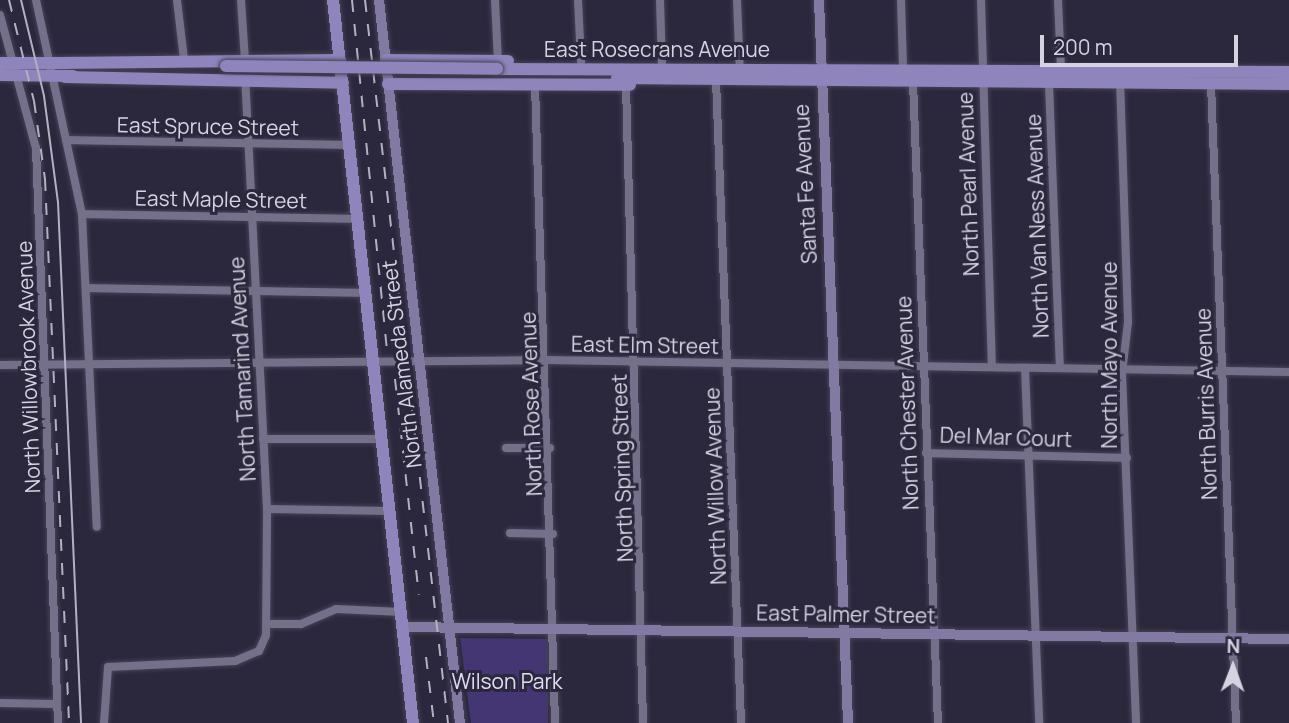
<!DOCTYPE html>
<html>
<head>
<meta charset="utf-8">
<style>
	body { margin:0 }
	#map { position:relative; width:1289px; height:723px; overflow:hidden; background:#2b273d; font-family:Manrope,sans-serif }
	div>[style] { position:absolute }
	.green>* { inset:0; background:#443672 }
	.roads { filter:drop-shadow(0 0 2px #454255) drop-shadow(0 0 2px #454255) }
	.street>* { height:8px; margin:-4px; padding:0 4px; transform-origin:4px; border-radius:4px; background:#74708a }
	.secondary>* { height:10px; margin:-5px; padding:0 5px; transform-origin:5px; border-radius:5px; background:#827aa3 }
	.primary>* { height:12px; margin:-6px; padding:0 6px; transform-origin:6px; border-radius:6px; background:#8f85bc }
	.tram>* { height:2px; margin:-1px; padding:0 1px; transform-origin:1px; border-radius:1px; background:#b3b1c1 }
	.rail>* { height:2px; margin-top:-1px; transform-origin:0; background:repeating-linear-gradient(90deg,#b3b1c1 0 12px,transparent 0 24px) }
	.bridges { filter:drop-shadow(0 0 2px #454255) drop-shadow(0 0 2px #454255) }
	.primary-bridge>* { height:12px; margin:-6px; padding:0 6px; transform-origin:6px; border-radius:6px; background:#8f85bc }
	span { translate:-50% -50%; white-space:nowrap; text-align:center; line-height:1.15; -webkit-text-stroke:6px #2b273d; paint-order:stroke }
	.street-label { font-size:21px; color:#d5d3e2 }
	.park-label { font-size:21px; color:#e0ddf0 }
	.north { position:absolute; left:1198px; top:632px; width:70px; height:70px; -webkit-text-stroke:5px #2b273d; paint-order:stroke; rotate:1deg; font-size:19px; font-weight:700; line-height:28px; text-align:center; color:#d5d3e2 }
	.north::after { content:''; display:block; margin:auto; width:24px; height:32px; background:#d5d3e2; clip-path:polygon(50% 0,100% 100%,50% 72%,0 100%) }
	.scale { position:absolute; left:1040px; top:35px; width:198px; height:32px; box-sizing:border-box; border:4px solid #d5d3e2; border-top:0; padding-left:9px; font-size:21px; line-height:24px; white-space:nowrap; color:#d5d3e2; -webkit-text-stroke:5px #2b273d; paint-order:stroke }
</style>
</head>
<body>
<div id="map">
	<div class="green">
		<i style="clip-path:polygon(460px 638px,548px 639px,548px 723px,471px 723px)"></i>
	</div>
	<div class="roads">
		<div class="street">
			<i style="left:36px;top:0;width:219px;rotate:77.9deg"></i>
			<i style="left:82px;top:214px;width:313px;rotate:87.3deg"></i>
			<i style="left:177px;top:0;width:60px;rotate:83.3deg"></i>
			<i style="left:241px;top:0;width:60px;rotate:86.2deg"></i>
			<i style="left:495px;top:0;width:61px;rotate:87.2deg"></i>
			<i style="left:578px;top:0;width:62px;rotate:87.2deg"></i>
			<i style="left:660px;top:0;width:67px;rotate:88.3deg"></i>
			<i style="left:737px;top:0;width:74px;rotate:87.7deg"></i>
			<i style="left:901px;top:0;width:68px;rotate:88.3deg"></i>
			<i style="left:981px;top:0;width:367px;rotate:88.3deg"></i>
			<i style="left:1058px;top:0;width:70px;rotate:87.5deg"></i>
			<i style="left:0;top:15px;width:138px;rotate:74.9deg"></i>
			<i style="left:36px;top:148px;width:575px;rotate:87.81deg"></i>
			<i style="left:1120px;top:79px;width:243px;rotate:88.1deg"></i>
			<i style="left:1128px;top:322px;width:51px;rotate:96.7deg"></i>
			<i style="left:1122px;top:373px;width:350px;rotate:87.7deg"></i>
			<i style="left:716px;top:80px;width:643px;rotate:87.77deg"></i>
			<i style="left:913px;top:82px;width:641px;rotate:87.77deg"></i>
			<i style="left:1049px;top:84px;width:284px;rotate:87.8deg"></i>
			<i style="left:1211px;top:84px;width:639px;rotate:87.76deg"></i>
			<i style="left:535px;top:85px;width:638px;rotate:88.2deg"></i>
			<i style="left:626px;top:85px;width:638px;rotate:88.47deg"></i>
			<i style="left:66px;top:140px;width:283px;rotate:1deg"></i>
			<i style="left:82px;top:214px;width:277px;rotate:1deg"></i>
			<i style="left:87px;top:288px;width:279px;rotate:1deg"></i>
			<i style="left:0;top:365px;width:547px;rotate:-0.52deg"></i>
			<i style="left:547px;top:360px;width:742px;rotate:0.93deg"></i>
			<i style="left:1025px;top:368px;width:355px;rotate:87.7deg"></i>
			<i style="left:263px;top:439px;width:120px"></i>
			<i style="left:506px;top:448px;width:44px"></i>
			<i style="left:926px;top:453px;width:201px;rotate:1.4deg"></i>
			<i style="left:267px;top:509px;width:123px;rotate:0.9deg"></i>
			<i style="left:510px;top:533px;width:43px;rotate:1.3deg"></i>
			<i style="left:269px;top:624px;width:32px"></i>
			<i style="left:301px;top:624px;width:38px;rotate:-23deg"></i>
			<i style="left:336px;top:609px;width:66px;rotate:2.6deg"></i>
			<i style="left:0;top:703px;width:57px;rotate:1deg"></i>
			<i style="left:104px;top:723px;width:56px;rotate:-85.9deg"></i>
			<i style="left:108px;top:667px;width:127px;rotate:-2.7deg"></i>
			<i style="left:235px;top:661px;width:26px;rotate:-23deg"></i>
			<i style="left:259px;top:651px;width:17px;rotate:-66deg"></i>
			<i style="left:266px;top:635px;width:126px;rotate:-89.5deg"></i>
			<i style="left:267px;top:509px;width:428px;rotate:-92.9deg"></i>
		</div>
		<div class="secondary">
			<i style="left:379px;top:0;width:728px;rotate:83.61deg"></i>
			<i style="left:819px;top:0;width:724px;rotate:87.7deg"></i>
			<i style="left:403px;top:627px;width:886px;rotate:0.78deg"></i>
		</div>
		<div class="primary">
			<i style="left:333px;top:0;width:727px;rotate:83.69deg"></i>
			<i style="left:386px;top:60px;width:122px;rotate:0.5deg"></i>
			<i style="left:0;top:63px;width:66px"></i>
			<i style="left:60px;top:63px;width:280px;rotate:-0.6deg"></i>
			<i style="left:497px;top:69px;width:792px;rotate:0.22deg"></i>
			<i style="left:0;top:75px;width:73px;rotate:0.8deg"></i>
			<i style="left:65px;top:77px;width:278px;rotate:1.2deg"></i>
			<i style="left:617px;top:78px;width:672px;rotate:0.51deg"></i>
			<i style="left:388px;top:84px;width:242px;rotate:0.2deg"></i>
		</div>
	</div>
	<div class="tram">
		<i style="left:21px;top:0;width:99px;rotate:76.5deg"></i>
		<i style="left:44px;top:96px;width:107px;rotate:82.5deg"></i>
		<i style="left:58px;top:202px;width:522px;rotate:87.47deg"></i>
	</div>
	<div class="rail">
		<i style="left:9px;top:0;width:104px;rotate:76.1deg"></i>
		<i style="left:34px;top:101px;width:79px;rotate:82deg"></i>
		<i style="left:45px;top:179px;width:545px;rotate:87.47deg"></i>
		<i style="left:352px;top:0;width:352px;rotate:84.3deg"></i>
		<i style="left:365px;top:0;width:728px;rotate:83.45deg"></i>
		<i style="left:395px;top:379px;width:217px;rotate:83.7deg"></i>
		<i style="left:426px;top:657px;width:66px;rotate:83.1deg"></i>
	</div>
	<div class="bridges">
		<div class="primary-bridge">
			<i style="left:226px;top:66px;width:271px;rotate:0.6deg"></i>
		</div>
	</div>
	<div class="street-label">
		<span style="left:657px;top:49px">East Rosecrans Avenue</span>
		<span style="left:208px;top:126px;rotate:1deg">East Spruce Street</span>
		<span style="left:805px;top:184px;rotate:-93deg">Santa Fe Avenue</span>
		<span style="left:968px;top:184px;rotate:-92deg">North Pearl Avenue</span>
		<span style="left:221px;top:199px;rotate:1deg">East Maple Street</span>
		<span style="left:1037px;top:226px;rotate:-92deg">North Van Ness Avenue</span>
		<span style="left:645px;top:345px;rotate:1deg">East Elm Street</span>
		<span style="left:1109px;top:355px;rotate:-90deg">North Mayo Avenue</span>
		<span style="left:401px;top:364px;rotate:-97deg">North Alameda Street</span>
		<span style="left:28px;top:367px;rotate:-92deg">North Willowbrook Avenue</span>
		<span style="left:242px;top:369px;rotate:-93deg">North Tamarind Avenue</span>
		<span style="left:907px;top:403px;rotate:-92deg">North Chester Avenue</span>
		<span style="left:531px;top:404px;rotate:-92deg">North Rose Avenue</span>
		<span style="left:1206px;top:404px;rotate:-92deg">North Burris Avenue</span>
		<span style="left:1006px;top:437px;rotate:2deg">Del Mar Court</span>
		<span style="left:622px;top:468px;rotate:-92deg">North Spring Street</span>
		<span style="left:715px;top:486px;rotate:-92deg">North Willow Avenue</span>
		<span style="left:846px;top:614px;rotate:1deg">East Palmer Street</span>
	</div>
	<div class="park-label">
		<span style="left:507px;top:681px">Wilson Park</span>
	</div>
	<div class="north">N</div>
	<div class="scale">200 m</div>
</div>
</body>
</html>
